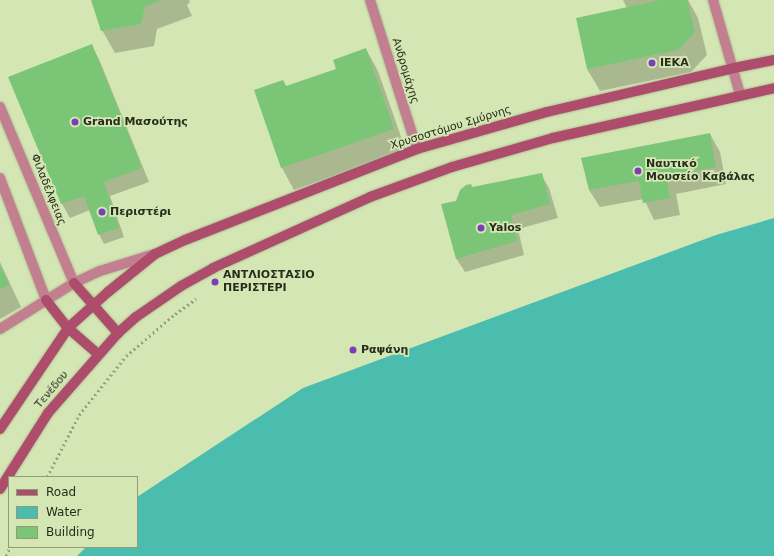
<!DOCTYPE html>
<html>
<head>
<meta charset="utf-8">
<style>
	body { margin:0 }
	#map { position:relative; width:774px; height:556px; overflow:hidden; background:#d5e6b5; font-family:"DejaVu Sans",sans-serif }
	div>[style] { position:absolute }
	.water>* { inset:0; background:#4bbdae }
	.shadow>* { inset:0; background:#0003 }
	.building>* { inset:0; background:#7bc577 }
	.path>* { height:2.5px; margin-top:-1.25px; transform-origin:0; background:repeating-linear-gradient(90deg,#95a27c 0 2px,transparent 0 5px) }
	.roads { filter:drop-shadow(0 0 1px #b2c196) drop-shadow(0 0 1px #b2c196) }
	.minor>* { height:10px; margin:-5px; padding:0 5px; transform-origin:5px; border-radius:5px; background:#c27f90 }
	.tertiary>* { height:10px; margin:-5px; padding:0 5px; transform-origin:5px; border-radius:5px; background:#c27f90 }
	.secondary>* { height:10px; margin:-5px; padding:0 5px; transform-origin:5px; border-radius:5px; background:#ae4d6b }
	.dots>* { width:11px; height:11px; translate:-50% -50%; box-sizing:border-box; border:2px solid #d5e6b5; border-radius:50% }
	span { translate:-50% -50%; white-space:nowrap; text-align:center; line-height:1.15; -webkit-text-stroke:3.5px #d5e6b5; paint-order:stroke }
	.poi-label { font-size:11px; color:#272d1a; font-weight:700 }
	.left { translate:0 -50%; text-align:left }
	.street-label { font-size:11px; color:#272d1a }
	.legend { position:absolute; left:8px; top:476px; width:130px; height:72px; box-sizing:border-box; background:#d5e6b5; border:1px solid #8f9c77; margin:0; padding:5px 7px; list-style:none; font-size:12px; color:#272d1a }
	.legend li { display:flex; align-items:center; gap:8px; height:20px }
	.legend b { width:20px; border:1px solid #8f9c77 }
</style>
</head>
<body>
<div id="map">
	<div class="water">
		<i style="clip-path:polygon(774px 218px,774px 556px,77px 556px,86px 547px,137px 547px,137px 497px,303px 388px,716px 235px)"></i>
	</div>
	<div class="shadow">
		<i style="clip-path:polygon(92px 0,189px 0,190px 2px,187px 5px,192px 16px,157px 29px,154px 46px,115px 53px,102px 30px)"></i>
		<i style="clip-path:polygon(623px 0,688px 0,698px 18px,707px 55px,691px 72px,600px 91px,587px 69px,627px 8px)"></i>
		<i style="clip-path:polygon(91px 45px,99px 59px,149px 182px,110px 196px,124px 237px,104px 244px,99px 234px,90px 210px,70px 218px,62px 204px,10px 78px)"></i>
		<i style="clip-path:polygon(366px 49px,378px 71px,406px 151px,294px 190px,282px 168px,283px 81px,287px 87px,338px 70px)"></i>
		<i style="clip-path:polygon(710px 134px,720px 152px,726px 184px,676px 194px,680px 215px,654px 220px,644px 199px,600px 207px,589px 190px)"></i>
		<i style="clip-path:polygon(541px 174px,549px 188px,558px 218px,518px 229px,524px 255px,465px 272px,456px 258px,457px 202px,472px 188px)"></i>
		<i style="clip-path:polygon(0 262px,21px 307px,0 319px)"></i>
	</div>
	<div class="building">
		<i style="clip-path:polygon(91px 0,162px 0,145px 6px,141px 24px,101px 31px)"></i>
		<i style="clip-path:polygon(661px 0,687px 0,695px 32px,678px 50px,587px 69px,576px 18px)"></i>
		<i style="clip-path:polygon(92px 44px,142px 168px,104px 182px,119px 228px,98px 235px,84px 196px,61px 204px,8px 77px)"></i>
		<i style="clip-path:polygon(366px 48px,394px 129px,281px 168px,254px 90px,283px 80px,286px 86px,336px 69px,333px 60px)"></i>
		<i style="clip-path:polygon(710px 133px,716px 167px,666px 176px,670px 198px,643px 203px,639px 181px,589px 190px,581px 158px)"></i>
		<i style="clip-path:polygon(542px 173px,550px 204px,511px 215px,517px 241px,456px 259px,441px 204px,456px 201px,460px 190px,466px 185px,471px 184px,472px 187px)"></i>
		<i style="clip-path:polygon(0 266px,9px 285px,0 289px)"></i>
	</div>
	<div class="path">
		<i style="left:47px;top:477px;width:70px;rotate:-62.7deg"></i>
		<i style="left:79px;top:415px;width:75px;rotate:-51.5deg"></i>
		<i style="left:126px;top:356px;width:65px;rotate:-40.6deg"></i>
		<i style="left:175px;top:314px;width:26px;rotate:-36deg"></i>
		<i style="left:6px;top:556px;width:10px;rotate:-66deg"></i>
	</div>
	<div class="roads">
		<div class="minor">
			<i style="left:370px;top:0;width:156px;rotate:72.5deg"></i>
			<i style="left:713px;top:0;width:98px;rotate:74deg"></i>
		</div>
		<div class="tertiary">
			<i style="left:0;top:107px;width:191px;rotate:67.2deg"></i>
			<i style="left:0;top:178px;width:130px;rotate:69.3deg"></i>
			<i style="left:0;top:329px;width:87px;rotate:-31.9deg"></i>
			<i style="left:74px;top:283px;width:29px;rotate:-25deg"></i>
			<i style="left:100px;top:271px;width:58px;rotate:-17.2deg"></i>
		</div>
		<div class="secondary">
			<i style="left:74px;top:283px;width:67px;rotate:48.7deg"></i>
			<i style="left:46px;top:300px;width:36px;rotate:52deg"></i>
			<i style="left:68px;top:328px;width:40px;rotate:41deg"></i>
			<i style="left:0;top:429px;width:122px;rotate:-56deg"></i>
			<i style="left:68px;top:328px;width:54px;rotate:-42deg"></i>
			<i style="left:108px;top:292px;width:60px;rotate:-39deg"></i>
			<i style="left:155px;top:254px;width:33px;rotate:-25deg"></i>
			<i style="left:185px;top:240px;width:249px;rotate:-21.4deg"></i>
			<i style="left:417px;top:149px;width:135px;rotate:-15.9deg"></i>
			<i style="left:547px;top:112px;width:192px;rotate:-13.2deg"></i>
			<i style="left:734px;top:68px;width:41px;rotate:-11.3deg"></i>
			<i style="left:0;top:489px;width:90px;rotate:-57.7deg"></i>
			<i style="left:48px;top:413px;width:106px;rotate:-48.8deg"></i>
			<i style="left:118px;top:333px;width:24px;rotate:-42deg"></i>
			<i style="left:136px;top:317px;width:55px;rotate:-34.6deg"></i>
			<i style="left:181px;top:286px;width:37px;rotate:-29deg"></i>
			<i style="left:213px;top:268px;width:172px;rotate:-24.3deg"></i>
			<i style="left:370px;top:197px;width:87px;rotate:-20.1deg"></i>
			<i style="left:452px;top:167px;width:105px;rotate:-16deg"></i>
			<i style="left:553px;top:138px;width:227px;rotate:-12.7deg"></i>
		</div>
	</div>
	<div class="dots">
		<i style="left:652px;top:63px;background:#793fb5"></i>
		<i style="left:75px;top:122px;background:#793fb5"></i>
		<i style="left:638px;top:171px;background:#793fb5"></i>
		<i style="left:102px;top:212px;background:#793fb5"></i>
		<i style="left:481px;top:228px;background:#793fb5"></i>
		<i style="left:215px;top:282px;background:#793fb5"></i>
		<i style="left:353px;top:350px;background:#793fb5"></i>
	</div>
	<div class="poi-label">
		<span class="left" style="left:660px;top:63px">ΙΕΚΑ</span>
		<span class="left" style="left:83px;top:122px">Grand Μασούτης</span>
		<span class="left" style="left:646px;top:171px">Ναυτικό<br>Μουσείο Καβάλας</span>
		<span class="left" style="left:110px;top:212px">Περιστέρι</span>
		<span class="left" style="left:489px;top:228px">Yalos</span>
		<span class="left" style="left:223px;top:282px">ΑΝΤΛΙΟΣΤΑΣΙΟ<br>ΠΕΡΙΣΤΕΡΙ</span>
		<span class="left" style="left:361px;top:350px">Ραψάνη</span>
	</div>
	<div class="street-label">
		<span style="left:405px;top:71px;rotate:73deg">Ανδρομάχης</span>
		<span style="left:451px;top:128px;rotate:-17deg">Χρυσοστόμου Σμύρνης</span>
		<span style="left:48px;top:190px;rotate:68deg">Φιλαδέλφειας</span>
		<span style="left:52px;top:390px;rotate:-50deg">Τενέδου</span>
	</div>
	<ul class="legend">
	<li><b style="height:5px;background:#ae4d6b"></b>Road</li>
	<li><b style="height:11px;background:#4bbdae"></b>Water</li>
	<li><b style="height:11px;background:#7bc577"></b>Building</li>
	</ul>
</div>
</body>
</html>
